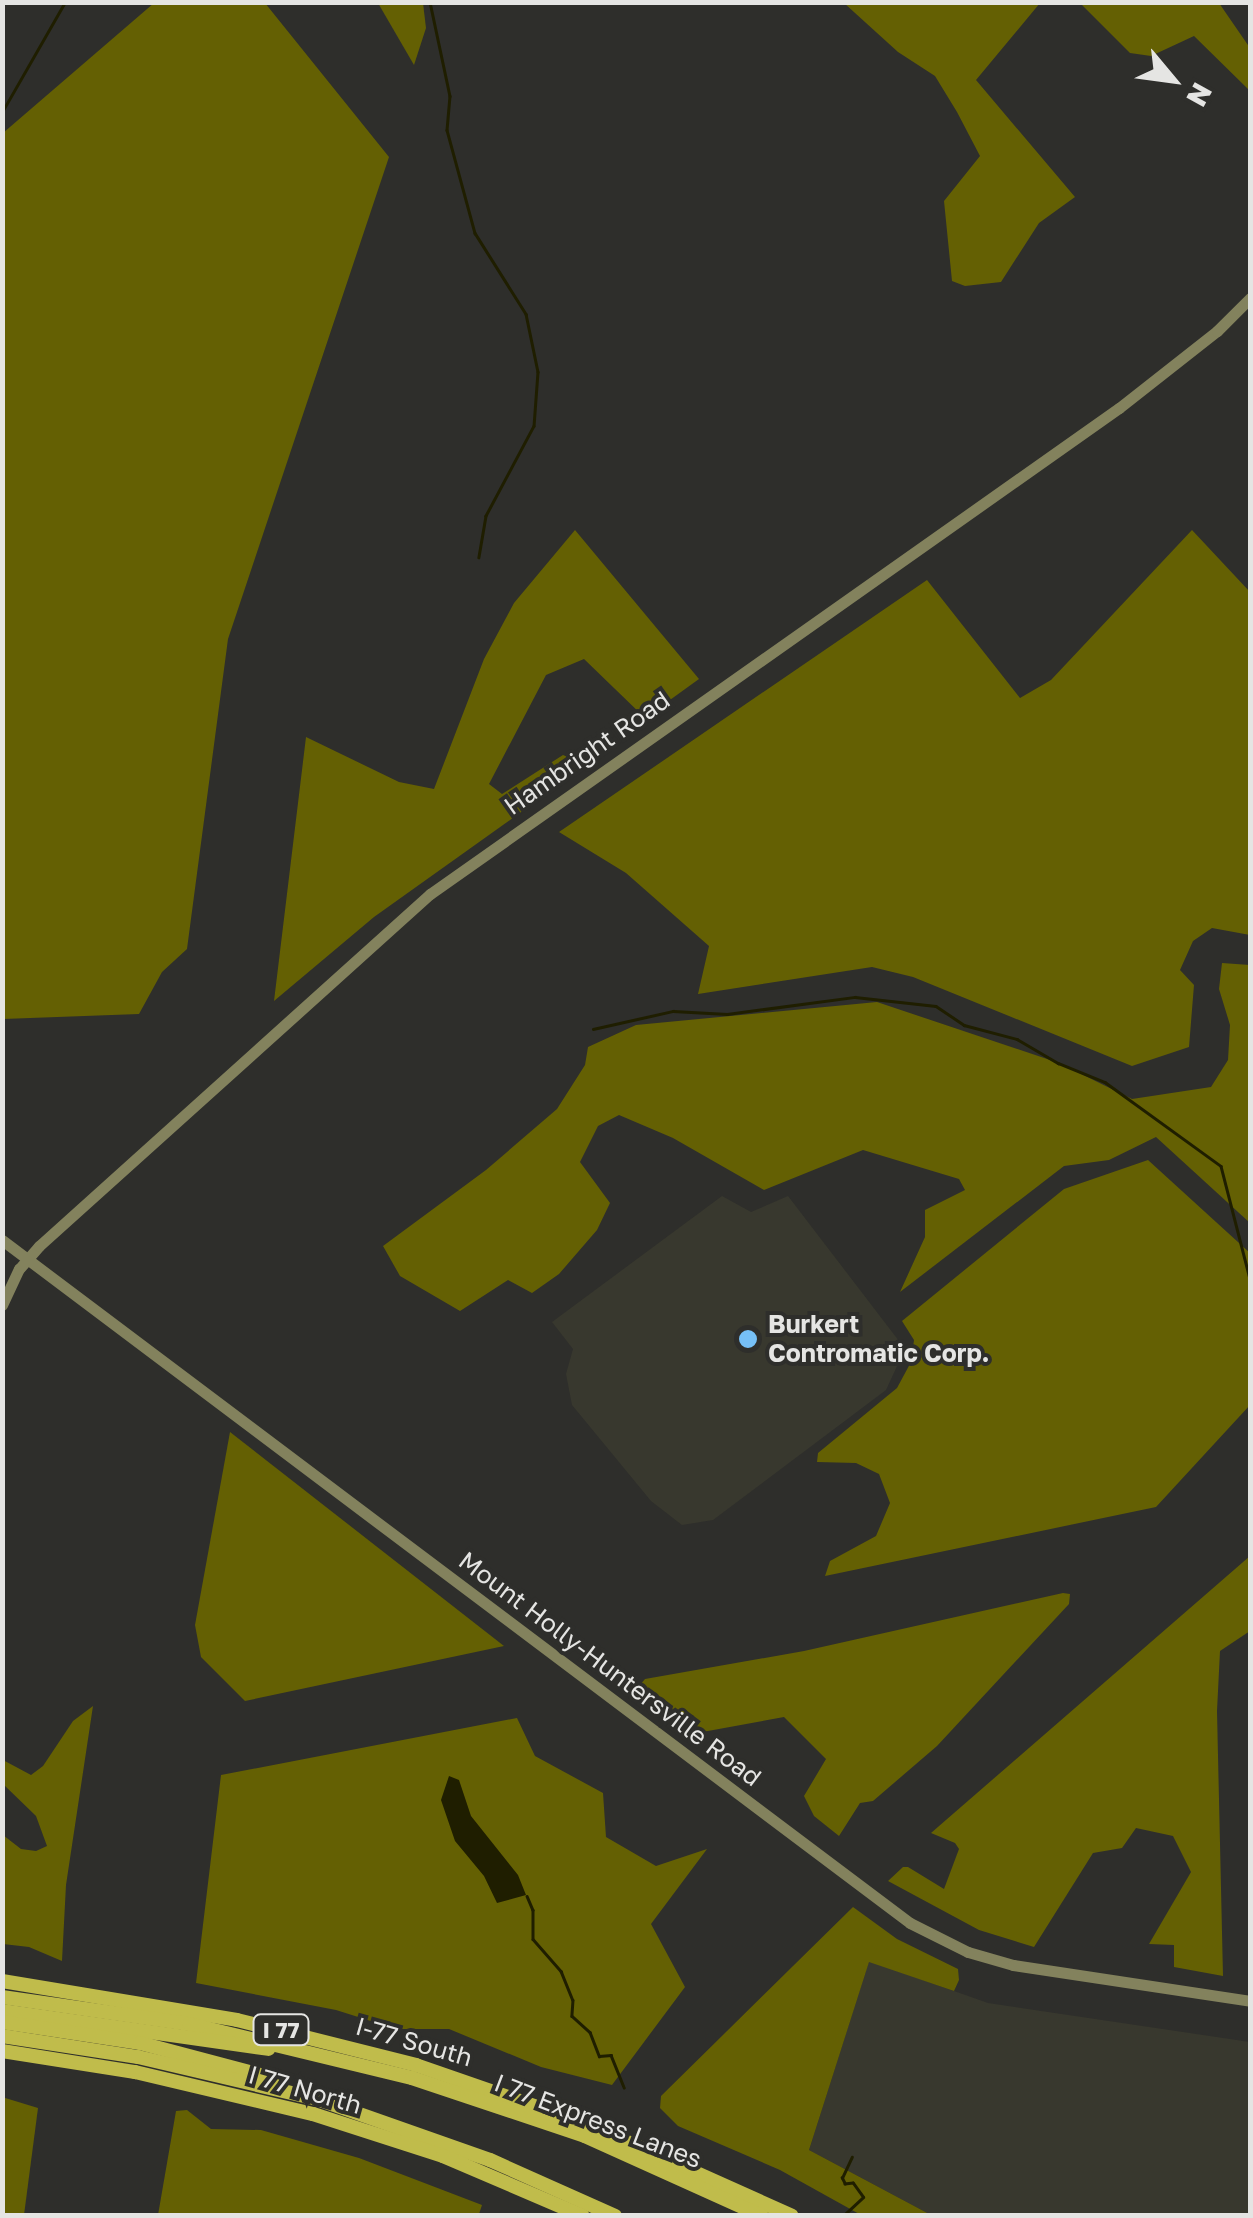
<!DOCTYPE html>
<html>
<head>
<meta charset="utf-8">
<style>
	body { margin:0 }
	#map { position:relative; width:1253px; height:2218px; overflow:hidden; background:#2e2e2b; font-family:"Golos Text",sans-serif }
	div>[style] { position:absolute }
	.built>* { inset:0; background:#38382e }
	.forest>* { inset:0; background:#646003 }
	.water>* { inset:0; background:#1f1e00 }
	.stream>* { height:2.5px; margin:-1.25px; padding:0 1.25px; transform-origin:1.25px; border-radius:1.25px; background:#1f1e00 }
	.secondary>* { height:11px; margin:-5.5px; padding:0 5.5px; transform-origin:5.5px; border-radius:5.5px; background:#83825d }
	.motorway>* { height:14px; margin:-7px; padding:0 7px; transform-origin:7px; border-radius:7px; background:#c0bc4b }
	.dots>* { width:28px; height:28px; translate:-50% -50%; box-sizing:border-box; border:5px solid #2e2e2b; border-radius:50% }
	span { translate:-50% -50%; white-space:nowrap; text-align:center; line-height:1.15; -webkit-text-stroke:8px #2e2e2b; paint-order:stroke }
	.shield-label span { padding:2px 8px; background:#2e2e2b; border:2px solid; border-radius:8px; -webkit-text-stroke-width:0 }
	.shield-label { font-size:22px; color:#e5e5e3; font-weight:700 }
	.street-label { font-size:25px; color:#e5e5e3 }
	.poi-label { font-size:25px; color:#e5e5e3; font-weight:700 }
	.left { translate:0 -50%; text-align:left }
	.frame { position:absolute; inset:0; border:5px solid #e5e5e3; pointer-events:none }
	.north { position:absolute; left:1123px; top:30px; width:100px; height:100px; -webkit-text-stroke:8px #2e2e2b; paint-order:stroke; rotate:119deg; font-size:28px; font-weight:700; line-height:40px; text-align:center; color:#e5e5e3 }
	.north::after { content:''; display:block; margin:auto; width:35px; height:45px; background:#e5e5e3; clip-path:polygon(50% 0,100% 100%,50% 72%,0 100%) }
</style>
</head>
<body>
<div id="map">
	<div class="built">
		<i style="clip-path:polygon(722px 1196px,751px 1212px,788px 1196px,899px 1341px,899px 1362px,886px 1390px,713px 1520px,682px 1525px,651px 1501px,572px 1405px,566px 1374px,573px 1349px,552px 1322px)"></i>
		<i style="clip-path:polygon(869px 1961px,988px 2003px,1250px 2042px,1250px 2215px,931px 2215px,809px 2150px)"></i>
	</div>
	<div class="forest">
		<i style="clip-path:polygon(154px 3px,265px 3px,389px 157px,228px 639px,187px 949px,162px 972px,139px 1014px,3px 1019px,3px 133px)"></i>
		<i style="clip-path:polygon(378px 3px,423px 3px,426px 28px,414px 65px)"></i>
		<i style="clip-path:polygon(844px 3px,1040px 3px,976px 80px,1075px 197px,1039px 223px,1001px 282px,965px 286px,952px 281px,944px 201px,980px 156px,957px 112px,935px 76px,898px 52px)"></i>
		<i style="clip-path:polygon(1080px 3px,1219px 3px,1250px 48px,1250px 91px,1194px 36px,1151px 56px,1130px 53px)"></i>
		<i style="clip-path:polygon(575px 530px,699px 679px,645px 718px,584px 659px,546px 675px,489px 784px,502px 794px,563px 755px,587px 765px,374px 917px,274px 1001px,306px 737px,399px 782px,434px 789px,484px 659px,514px 603px)"></i>
		<i style="clip-path:polygon(1192px 530px,1250px 592px,1250px 935px,1212px 928px,1193px 941px,1180px 970px,1194px 985px,1189px 1047px,1132px 1066px,913px 977px,872px 967px,698px 994px,709px 946px,626px 873px,559px 832px,927px 580px,1020px 698px,1051px 680px)"></i>
		<i style="clip-path:polygon(1222px 963px,1250px 965px,1250px 1223px,1156px 1137px,1109px 1160px,1064px 1166px,900px 1292px,925px 1237px,925px 1210px,965px 1190px,959px 1179px,863px 1150px,764px 1190px,673px 1138px,619px 1115px,598px 1126px,580px 1162px,610px 1203px,597px 1230px,559px 1274px,532px 1293px,508px 1280px,460px 1311px,400px 1276px,383px 1246px,486px 1170px,557px 1109px,585px 1065px,588px 1047px,636px 1025px,877px 1002px,1059px 1063px,1132px 1099px,1211px 1087px,1228px 1060px,1230px 1025px,1219px 989px)"></i>
		<i style="clip-path:polygon(1148px 1160px,1250px 1253px,1250px 1405px,1156px 1507px,825px 1576px,830px 1561px,876px 1536px,890px 1503px,879px 1474px,856px 1463px,817px 1462px,818px 1453px,897px 1388px,911px 1362px,914px 1340px,902px 1321px,1064px 1189px)"></i>
		<i style="clip-path:polygon(230px 1432px,504px 1646px,245px 1701px,201px 1657px,195px 1625px)"></i>
		<i style="clip-path:polygon(1250px 1556px,1250px 1631px,1220px 1651px,1217px 1711px,1223px 1976px,1174px 1967px,1174px 1945px,1149px 1944px,1191px 1872px,1173px 1836px,1136px 1828px,1122px 1848px,1093px 1853px,1034px 1947px,979px 1930px,888px 1881px,903px 1867px,908px 1867px,944px 1889px,959px 1849px,955px 1843px,931px 1833px)"></i>
		<i style="clip-path:polygon(1063px 1593px,1070px 1594px,1069px 1604px,937px 1746px,873px 1801px,860px 1803px,839px 1836px,814px 1816px,804px 1796px,826px 1759px,784px 1717px,697px 1733px,639px 1686px,645px 1679px,804px 1651px)"></i>
		<i style="clip-path:polygon(93px 1706px,66px 1885px,62px 1961px,29px 1947px,3px 1944px,3px 1835px,21px 1849px,36px 1851px,47px 1846px,36px 1816px,3px 1784px,3px 1760px,31px 1775px,43px 1766px,73px 1721px)"></i>
		<i style="clip-path:polygon(517px 1718px,535px 1756px,603px 1793px,606px 1837px,656px 1866px,707px 1849px,651px 1924px,685px 1987px,612px 2085px,541px 2067px,449px 2029px,396px 2029px,336px 2010px,196px 1983px,221px 1775px)"></i>
		<i style="clip-path:polygon(853px 1907px,897px 1939px,958px 1969px,959px 1980px,954px 1991px,869px 1962px,809px 2150px,931px 2215px,861px 2215px,780px 2170px,678px 2126px,660px 2108px,661px 2096px)"></i>
		<i style="clip-path:polygon(2px 2097px,38px 2108px,24px 2215px,3px 2215px)"></i>
		<i style="clip-path:polygon(187px 2110px,211px 2129px,261px 2130px,359px 2158px,482px 2205px,479px 2214px,158px 2215px,176px 2111px)"></i>
	</div>
	<div class="water">
		<i style="clip-path:polygon(449px 1776px,459px 1780px,471px 1816px,518px 1875px,526px 1895px,497px 1903px,484px 1876px,455px 1841px,441px 1800px)"></i>
	</div>
	<div class="stream">
		<i style="left:430px;top:2px;width:96px;rotate:78deg"></i>
		<i style="left:450px;top:96px;width:34px;rotate:95deg"></i>
		<i style="left:447px;top:130px;width:107px;rotate:74.8deg"></i>
		<i style="left:475px;top:233px;width:96px;rotate:57.8deg"></i>
		<i style="left:526px;top:314px;width:59px;rotate:78.3deg"></i>
		<i style="left:538px;top:372px;width:54px;rotate:94.2deg"></i>
		<i style="left:534px;top:426px;width:102px;rotate:118.1deg"></i>
		<i style="left:486px;top:516px;width:42px;rotate:99.7deg"></i>
		<i style="left:2px;top:112px;width:127px;rotate:-60.2deg"></i>
		<i style="left:593px;top:1029px;width:82px;rotate:-12.7deg"></i>
		<i style="left:673px;top:1011px;width:54px;rotate:3.2deg"></i>
		<i style="left:727px;top:1014px;width:129px;rotate:-7.6deg"></i>
		<i style="left:855px;top:997px;width:81px;rotate:6.3deg"></i>
		<i style="left:936px;top:1006px;width:34px;rotate:34deg"></i>
		<i style="left:964px;top:1025px;width:55px;rotate:14.8deg"></i>
		<i style="left:1017px;top:1039px;width:48px;rotate:30.3deg"></i>
		<i style="left:1058px;top:1063px;width:51px;rotate:22deg"></i>
		<i style="left:1105px;top:1082px;width:143px;rotate:35.9deg"></i>
		<i style="left:1221px;top:1166px;width:117px;rotate:75.6deg"></i>
		<i style="left:527px;top:1896px;width:15px;rotate:67deg"></i>
		<i style="left:533px;top:1910px;width:29px;rotate:90deg"></i>
		<i style="left:533px;top:1939px;width:43px;rotate:48.8deg"></i>
		<i style="left:561px;top:1971px;width:31px;rotate:68deg"></i>
		<i style="left:573px;top:2000px;width:16px;rotate:94deg"></i>
		<i style="left:572px;top:2016px;width:24px;rotate:42deg"></i>
		<i style="left:590px;top:2032px;width:26px;rotate:69deg"></i>
		<i style="left:599px;top:2056px;width:12px;rotate:-5deg"></i>
		<i style="left:611px;top:2055px;width:35px;rotate:68deg"></i>
		<i style="left:844px;top:2215px;width:26px;rotate:-43deg"></i>
		<i style="left:863px;top:2197px;width:17px;rotate:-126deg"></i>
		<i style="left:853px;top:2183px;width:8px;rotate:173deg"></i>
		<i style="left:845px;top:2184px;width:7px;rotate:-117deg"></i>
		<i style="left:842px;top:2178px;width:23px;rotate:-65deg"></i>
	</div>
	<div class="secondary">
		<i style="left:2px;top:1240px;width:1136px;rotate:36.95deg"></i>
		<i style="left:910px;top:1923px;width:65px;rotate:26.6deg"></i>
		<i style="left:968px;top:1952px;width:47px;rotate:16.1deg"></i>
		<i style="left:1013px;top:1965px;width:240px;rotate:8.6deg"></i>
		<i style="left:2px;top:1305px;width:40px;rotate:-65deg"></i>
		<i style="left:19px;top:1269px;width:30px;rotate:-49deg"></i>
		<i style="left:39px;top:1246px;width:526px;rotate:-42deg"></i>
		<i style="left:430px;top:894px;width:843px;rotate:-35.2deg"></i>
		<i style="left:1119px;top:408px;width:125px;rotate:-38.2deg"></i>
		<i style="left:1217px;top:331px;width:47px;rotate:-45deg"></i>
	</div>
	<div class="motorway">
		<i style="left:2px;top:1981px;width:238px;rotate:9.4deg"></i>
		<i style="left:237px;top:2020px;width:185px;rotate:14.1deg"></i>
		<i style="left:416px;top:2065px;width:183px;rotate:19.1deg"></i>
		<i style="left:589px;top:2125px;width:222px;rotate:24.1deg"></i>
		<i style="left:2px;top:1997px;width:189px;rotate:8.2deg"></i>
		<i style="left:189px;top:2024px;width:229px;rotate:13.6deg"></i>
		<i style="left:412px;top:2078px;width:182px;rotate:18.5deg"></i>
		<i style="left:585px;top:2136px;width:194px;rotate:24.3deg"></i>
		<i style="left:2px;top:2011px;width:269px;rotate:8.1deg"></i>
		<i style="left:2px;top:2022px;width:140px;rotate:8.7deg"></i>
		<i style="left:140px;top:2043px;width:137px;rotate:14.9deg"></i>
		<i style="left:2px;top:2036px;width:138px;rotate:8.8deg"></i>
		<i style="left:138px;top:2057px;width:184px;rotate:13.2deg"></i>
		<i style="left:317px;top:2099px;width:183px;rotate:19.4deg"></i>
		<i style="left:490px;top:2160px;width:137px;rotate:24.1deg"></i>
		<i style="left:2px;top:2051px;width:135px;rotate:9deg"></i>
		<i style="left:135px;top:2072px;width:183px;rotate:13.3deg"></i>
		<i style="left:313px;top:2114px;width:137px;rotate:17.9deg"></i>
		<i style="left:443px;top:2156px;width:152px;rotate:23.2deg"></i>
	</div>
	<div class="dots">
		<i style="left:748px;top:1339px;background:#76c0f7"></i>
	</div>
	<div class="shield-label">
		<span style="left:281px;top:2030px">I 77</span>
	</div>
	<div class="street-label">
		<span style="left:587px;top:753px;rotate:-35deg">Hambright Road</span>
		<span style="left:610px;top:1669px;rotate:37deg">Mount Holly-Huntersville Road</span>
		<span style="left:414px;top:2042px;rotate:16deg">I-77 South</span>
		<span style="left:305px;top:2090px;rotate:16deg">I 77 North</span>
		<span style="left:598px;top:2121px;rotate:21deg">I 77 Express Lanes</span>
	</div>
	<div class="poi-label">
		<span class="left" style="left:768px;top:1339px">Burkert<br>Contromatic Corp.</span>
	</div>
	<div class="frame"></div>
	<div class="north">N</div>
</div>
</body>
</html>
